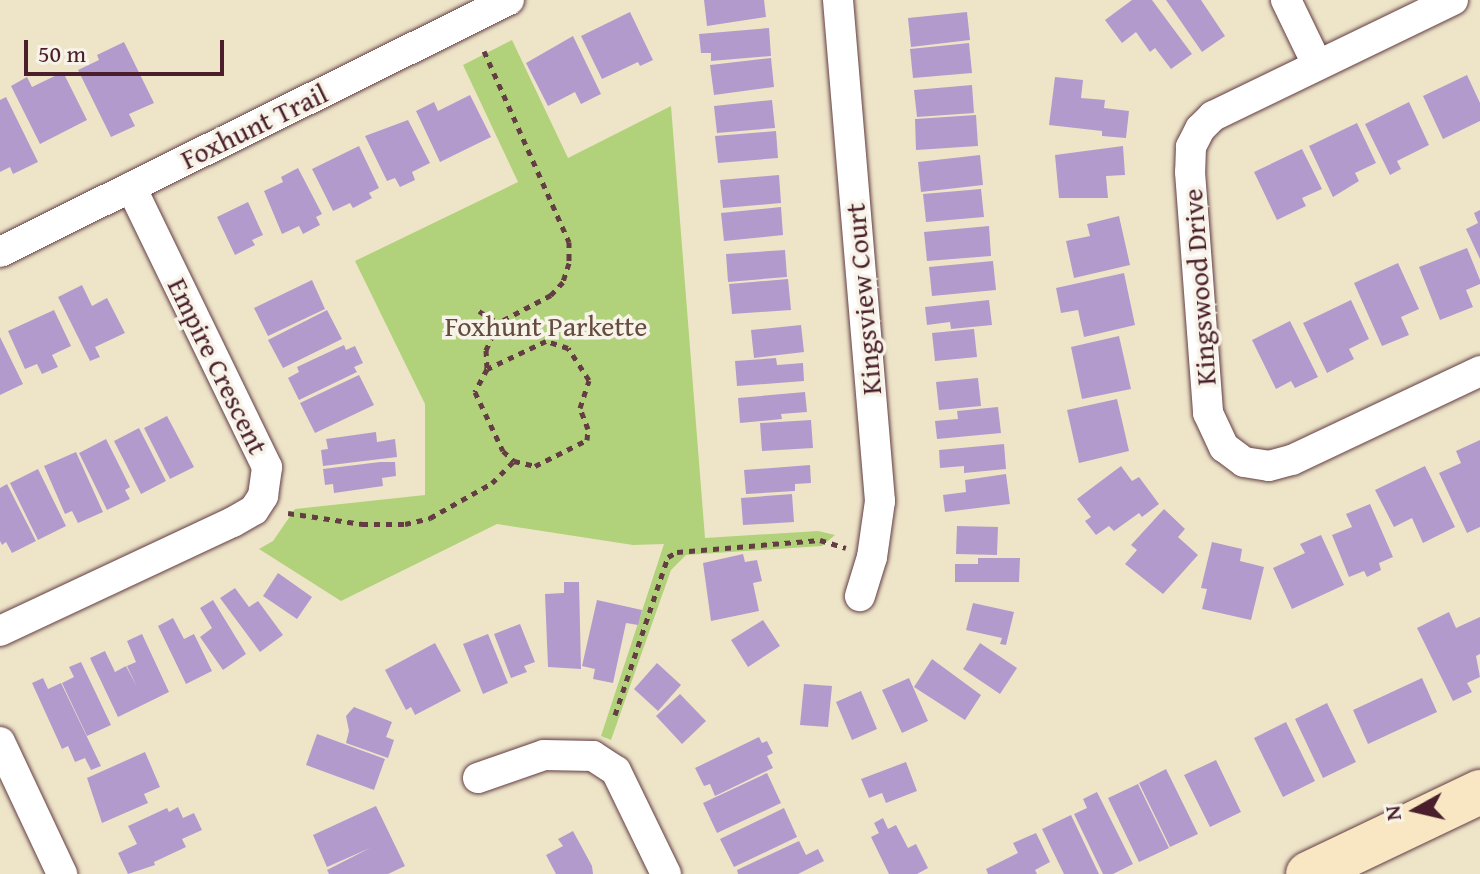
<!DOCTYPE html>
<html>
<head>
<meta charset="utf-8">
<style>
	body { margin:0 }
	#map { position:relative; width:1480px; height:874px; overflow:hidden; background:#eee5c9; font-family:"Gentium Book Plus",serif }
	div>[style] { position:absolute }
	.green>* { inset:0; background:#b1d27a }
	.building>* { inset:0; background:#b39acd }
	.path>* { height:5px; margin-top:-2.5px; transform-origin:0; background:repeating-linear-gradient(90deg,#633d43 0 6px,transparent 0 12px) }
	.roads { filter:drop-shadow(0 0 2px #633d43) drop-shadow(0 0 2px #633d43) }
	.minor>* { height:30px; margin:-15px; padding:0 15px; transform-origin:15px; border-radius:15px; background:#fff }
	.secondary>* { height:44px; margin:-22px; padding:0 22px; transform-origin:22px; border-radius:22px; background:#f9e7c3 }
	span { translate:-50% -50%; white-space:nowrap; text-align:center; line-height:1.15; -webkit-text-stroke:7px #f7f3e8; paint-order:stroke }
	.street-label { font-size:28px; color:#4a1f2b }
	.park-label { font-size:28px; color:#644c3f }
	.north { position:absolute; left:1376px; top:770px; width:80px; height:80px; -webkit-text-stroke:6px #f7f3e8; paint-order:stroke; rotate:262deg; font-size:22px; font-weight:700; line-height:32px; text-align:center; color:#4a1f2b }
	.north::after { content:''; display:block; margin:auto; width:28px; height:36px; background:#4a1f2b; clip-path:polygon(50% 0,100% 100%,50% 72%,0 100%) }
	.scale { position:absolute; left:24px; top:40px; width:200px; height:36px; box-sizing:border-box; border:4px solid #4a1f2b; border-top:0; padding-left:10px; font-size:24px; line-height:28px; white-space:nowrap; color:#4a1f2b; -webkit-text-stroke:6px #f7f3e8; paint-order:stroke }
</style>
</head>
<body>
<div id="map">
	<div class="green">
		<i style="clip-path:polygon(512px 40px,568px 158px,671px 106px,705px 538px,818px 531px,835px 535px,822px 546px,686px 555px,671px 570px,611px 740px,601px 736px,664px 544px,633px 545px,497px 524px,341px 601px,259px 549px,273px 541px,295px 509px,425px 495px,425px 404px,355px 261px,518px 182px,463px 65px)"></i>
	</div>
	<div class="building">
		<i style="clip-path:polygon(704px 0,764px 0,766px 17px,707px 26px)"></i>
		<i style="clip-path:polygon(1132px 0,1152px 0,1192px 54px,1171px 69px,1155px 48px,1150px 52px,1136px 32px,1122px 43px,1105px 20px)"></i>
		<i style="clip-path:polygon(1166px 0,1201px 0,1225px 36px,1202px 52px)"></i>
		<i style="clip-path:polygon(630px 12px,653px 60px,640px 66px,638px 62px,602px 79px,581px 36px)"></i>
		<i style="clip-path:polygon(967px 12px,970px 40px,911px 47px,908px 18px)"></i>
		<i style="clip-path:polygon(769px 28px,771px 56px,711px 61px,711px 53px,701px 53px,699px 34px)"></i>
		<i style="clip-path:polygon(573px 36px,601px 94px,581px 104px,575px 92px,548px 106px,526px 63px)"></i>
		<i style="clip-path:polygon(124px 42px,154px 103px,129px 114px,135px 126px,111px 137px,78px 70px,99px 60px,97px 55px)"></i>
		<i style="clip-path:polygon(969px 43px,972px 73px,913px 78px,910px 49px)"></i>
		<i style="clip-path:polygon(771px 58px,774px 87px,714px 95px,710px 65px)"></i>
		<i style="clip-path:polygon(63px 72px,87px 120px,40px 144px,11px 86px,27px 77px,32px 87px)"></i>
		<i style="clip-path:polygon(1467px 75px,1480px 103px,1480px 121px,1443px 139px,1423px 96px)"></i>
		<i style="clip-path:polygon(1055px 77px,1083px 80px,1081px 98px,1105px 100px,1104px 108px,1129px 111px,1126px 138px,1102px 136px,1102px 131px,1049px 125px)"></i>
		<i style="clip-path:polygon(972px 85px,974px 113px,917px 117px,914px 90px)"></i>
		<i style="clip-path:polygon(470px 95px,491px 137px,440px 162px,416px 111px,434px 102px,438px 111px)"></i>
		<i style="clip-path:polygon(6px 97px,38px 162px,13px 174px,10px 167px,0 172px,0 100px)"></i>
		<i style="clip-path:polygon(772px 100px,775px 128px,717px 133px,714px 106px)"></i>
		<i style="clip-path:polygon(1409px 102px,1429px 145px,1397px 161px,1401px 169px,1390px 175px,1365px 124px)"></i>
		<i style="clip-path:polygon(976px 115px,978px 146px,916px 150px,915px 119px)"></i>
		<i style="clip-path:polygon(408px 120px,430px 163px,412px 172px,415px 180px,400px 187px,395px 178px,387px 181px,365px 136px)"></i>
		<i style="clip-path:polygon(1357px 123px,1376px 163px,1355px 173px,1359px 181px,1333px 197px,1309px 146px)"></i>
		<i style="clip-path:polygon(776px 131px,778px 158px,718px 163px,715px 136px)"></i>
		<i style="clip-path:polygon(359px 146px,379px 188px,369px 193px,372px 198px,353px 208px,350px 203px,333px 211px,312px 169px)"></i>
		<i style="clip-path:polygon(1123px 146px,1125px 175px,1106px 176px,1108px 198px,1059px 198px,1055px 155px)"></i>
		<i style="clip-path:polygon(1302px 149px,1322px 189px,1302px 198px,1306px 206px,1277px 220px,1254px 172px)"></i>
		<i style="clip-path:polygon(980px 155px,983px 185px,921px 192px,918px 162px)"></i>
		<i style="clip-path:polygon(298px 168px,322px 214px,316px 217px,320px 225px,303px 234px,299px 226px,282px 234px,264px 191px,283px 182px,281px 177px)"></i>
		<i style="clip-path:polygon(779px 175px,781px 203px,723px 208px,720px 180px)"></i>
		<i style="clip-path:polygon(981px 189px,984px 217px,926px 222px,923px 194px)"></i>
		<i style="clip-path:polygon(248px 202px,263px 235px,252px 240px,255px 245px,235px 255px,217px 217px)"></i>
		<i style="clip-path:polygon(781px 207px,783px 235px,724px 241px,721px 213px)"></i>
		<i style="clip-path:polygon(1480px 210px,1480px 259px,1466px 229px,1478px 223px,1474px 213px)"></i>
		<i style="clip-path:polygon(1119px 216px,1130px 265px,1074px 278px,1066px 241px,1090px 236px,1087px 224px)"></i>
		<i style="clip-path:polygon(989px 226px,991px 256px,927px 261px,924px 232px)"></i>
		<i style="clip-path:polygon(1467px 248px,1480px 280px,1480px 284px,1466px 290px,1473px 307px,1440px 320px,1419px 267px)"></i>
		<i style="clip-path:polygon(785px 250px,787px 277px,728px 282px,726px 254px)"></i>
		<i style="clip-path:polygon(993px 261px,996px 290px,932px 296px,929px 267px)"></i>
		<i style="clip-path:polygon(1398px 263px,1419px 309px,1401px 317px,1409px 335px,1382px 346px,1354px 283px)"></i>
		<i style="clip-path:polygon(1124px 273px,1135px 325px,1084px 337px,1078px 310px,1061px 313px,1056px 288px)"></i>
		<i style="clip-path:polygon(788px 279px,791px 310px,732px 314px,729px 284px)"></i>
		<i style="clip-path:polygon(312px 280px,325px 309px,268px 336px,254px 308px)"></i>
		<i style="clip-path:polygon(82px 285px,92px 306px,107px 298px,125px 333px,95px 347px,100px 357px,90px 361px,58px 297px)"></i>
		<i style="clip-path:polygon(989px 300px,992px 325px,951px 329px,950px 322px,927px 325px,925px 307px)"></i>
		<i style="clip-path:polygon(1351px 300px,1369px 339px,1349px 349px,1354px 359px,1327px 373px,1303px 323px)"></i>
		<i style="clip-path:polygon(54px 310px,71px 346px,52px 355px,58px 367px,42px 374px,37px 364px,25px 369px,8px 331px)"></i>
		<i style="clip-path:polygon(327px 310px,342px 339px,283px 368px,268px 340px)"></i>
		<i style="clip-path:polygon(1290px 321px,1318px 377px,1295px 388px,1291px 381px,1276px 389px,1252px 340px)"></i>
		<i style="clip-path:polygon(801px 325px,804px 352px,754px 358px,751px 330px)"></i>
		<i style="clip-path:polygon(974px 329px,977px 357px,935px 361px,932px 333px)"></i>
		<i style="clip-path:polygon(1119px 336px,1131px 389px,1082px 399px,1071px 347px)"></i>
		<i style="clip-path:polygon(0 337px,23px 384px,0 395px)"></i>
		<i style="clip-path:polygon(344px 345px,346px 350px,355px 346px,363px 363px,354px 367px,357px 372px,299px 400px,288px 378px,299px 372px,297px 367px)"></i>
		<i style="clip-path:polygon(776px 358px,777px 365px,803px 363px,804px 381px,737px 386px,735px 361px)"></i>
		<i style="clip-path:polygon(359px 375px,374px 405px,315px 433px,300px 403px)"></i>
		<i style="clip-path:polygon(978px 378px,981px 406px,939px 410px,936px 382px)"></i>
		<i style="clip-path:polygon(805px 392px,807px 412px,781px 414px,782px 419px,740px 423px,738px 398px)"></i>
		<i style="clip-path:polygon(1117px 399px,1129px 451px,1079px 463px,1067px 410px)"></i>
		<i style="clip-path:polygon(998px 407px,1001px 433px,937px 439px,935px 421px,958px 419px,957px 411px)"></i>
		<i style="clip-path:polygon(167px 416px,194px 467px,170px 479px,144px 428px)"></i>
		<i style="clip-path:polygon(811px 420px,813px 448px,762px 451px,760px 423px)"></i>
		<i style="clip-path:polygon(139px 428px,166px 481px,141px 494px,114px 441px)"></i>
		<i style="clip-path:polygon(376px 432px,377px 442px,395px 439px,397px 457px,323px 466px,321px 450px,328px 449px,326px 439px)"></i>
		<i style="clip-path:polygon(106px 439px,130px 487px,125px 490px,130px 499px,107px 510px,79px 453px)"></i>
		<i style="clip-path:polygon(1480px 440px,1480px 527px,1467px 533px,1439px 473px,1461px 463px,1456px 451px)"></i>
		<i style="clip-path:polygon(1004px 444px,1006px 469px,964px 473px,964px 466px,940px 468px,939px 450px)"></i>
		<i style="clip-path:polygon(76px 452px,103px 512px,78px 523px,72px 511px,65px 514px,44px 466px)"></i>
		<i style="clip-path:polygon(380px 462px,395px 462px,396px 476px,382px 478px,383px 486px,334px 493px,333px 484px,325px 485px,323px 469px)"></i>
		<i style="clip-path:polygon(810px 465px,811px 483px,795px 484px,795px 491px,746px 494px,744px 470px)"></i>
		<i style="clip-path:polygon(1121px 466px,1132px 481px,1139px 477px,1159px 504px,1142px 517px,1139px 513px,1114px 531px,1109px 526px,1096px 535px,1085px 521px,1091px 517px,1077px 499px)"></i>
		<i style="clip-path:polygon(1425px 466px,1455px 527px,1423px 543px,1412px 518px,1394px 527px,1375px 490px)"></i>
		<i style="clip-path:polygon(38px 469px,66px 526px,38px 540px,10px 483px)"></i>
		<i style="clip-path:polygon(1006px 474px,1010px 504px,945px 512px,943px 495px,966px 492px,965px 480px)"></i>
		<i style="clip-path:polygon(7px 484px,36px 541px,12px 553px,6px 542px,2px 545px,0 541px,0 488px)"></i>
		<i style="clip-path:polygon(792px 494px,794px 522px,743px 525px,741px 498px)"></i>
		<i style="clip-path:polygon(1370px 504px,1393px 557px,1379px 563px,1381px 570px,1367px 577px,1364px 571px,1349px 577px,1332px 535px,1352px 527px,1346px 514px)"></i>
		<i style="clip-path:polygon(1164px 509px,1185px 529px,1178px 537px,1198px 555px,1163px 594px,1125px 564px,1137px 550px,1131px 545px)"></i>
		<i style="clip-path:polygon(957px 526px,998px 527px,997px 555px,956px 554px)"></i>
		<i style="clip-path:polygon(1321px 535px,1344px 585px,1292px 609px,1273px 568px,1305px 553px,1300px 544px)"></i>
		<i style="clip-path:polygon(1212px 542px,1242px 549px,1240px 561px,1264px 567px,1251px 620px,1202px 609px,1207px 589px,1201px 588px)"></i>
		<i style="clip-path:polygon(743px 554px,745px 562px,757px 560px,762px 581px,753px 583px,759px 611px,711px 621px,703px 563px)"></i>
		<i style="clip-path:polygon(978px 558px,1020px 558px,1019px 582px,955px 582px,955px 564px,978px 564px)"></i>
		<i style="clip-path:polygon(278px 573px,312px 597px,297px 619px,263px 596px)"></i>
		<i style="clip-path:polygon(564px 582px,579px 582px,581px 669px,548px 667px,545px 594px,564px 593px)"></i>
		<i style="clip-path:polygon(235px 588px,249px 607px,258px 601px,283px 635px,260px 652px,220px 598px)"></i>
		<i style="clip-path:polygon(213px 600px,246px 654px,223px 670px,200px 637px,212px 628px,200px 608px)"></i>
		<i style="clip-path:polygon(597px 600px,642px 610px,638px 625px,626px 623px,613px 683px,593px 679px,595px 669px,582px 666px)"></i>
		<i style="clip-path:polygon(973px 603px,1014px 612px,1006px 645px,1000px 644px,1002px 638px,966px 630px)"></i>
		<i style="clip-path:polygon(1449px 612px,1456px 628px,1480px 617px,1480px 654px,1476px 656px,1480px 677px,1467px 683px,1472px 692px,1453px 701px,1417px 628px)"></i>
		<i style="clip-path:polygon(173px 618px,184px 639px,194px 634px,212px 671px,186px 684px,158px 626px)"></i>
		<i style="clip-path:polygon(763px 620px,780px 646px,748px 667px,731px 640px)"></i>
		<i style="clip-path:polygon(520px 624px,535px 662px,524px 666px,527px 672px,511px 678px,494px 634px)"></i>
		<i style="clip-path:polygon(142px 634px,169px 692px,118px 717px,90px 658px,105px 651px,115px 672px,126px 666px,137px 687px,127px 666px,136px 662px,127px 641px)"></i>
		<i style="clip-path:polygon(488px 634px,508px 683px,483px 694px,463px 644px)"></i>
		<i style="clip-path:polygon(435px 643px,461px 691px,415px 715px,411px 707px,406px 710px,385px 670px)"></i>
		<i style="clip-path:polygon(980px 643px,1017px 668px,1000px 694px,963px 669px)"></i>
		<i style="clip-path:polygon(932px 659px,981px 695px,965px 720px,914px 687px)"></i>
		<i style="clip-path:polygon(81px 662px,111px 725px,87px 736px,62px 683px,74px 677px,69px 667px)"></i>
		<i style="clip-path:polygon(657px 663px,681px 685px,658px 711px,634px 689px)"></i>
		<i style="clip-path:polygon(43px 678px,48px 689px,61px 683px,101px 766px,91px 770px,85px 758px,75px 762px,68px 746px,62px 749px,32px 683px)"></i>
		<i style="clip-path:polygon(909px 678px,928px 721px,902px 733px,882px 690px)"></i>
		<i style="clip-path:polygon(1422px 678px,1437px 712px,1368px 744px,1353px 710px)"></i>
		<i style="clip-path:polygon(804px 684px,832px 686px,828px 727px,800px 725px)"></i>
		<i style="clip-path:polygon(861px 691px,877px 729px,852px 740px,836px 702px)"></i>
		<i style="clip-path:polygon(680px 694px,706px 721px,682px 744px,656px 716px)"></i>
		<i style="clip-path:polygon(1327px 703px,1356px 762px,1323px 778px,1295px 719px)"></i>
		<i style="clip-path:polygon(354px 707px,392px 722px,386px 737px,394px 740px,388px 758px,346px 743px,349px 731px,346px 716px)"></i>
		<i style="clip-path:polygon(1286px 722px,1315px 781px,1283px 797px,1254px 738px)"></i>
		<i style="clip-path:polygon(317px 734px,385px 759px,374px 790px,306px 765px)"></i>
		<i style="clip-path:polygon(759px 737px,762px 743px,767px 741px,773px 753px,767px 756px,773px 768px,715px 796px,710px 784px,704px 786px,695px 768px)"></i>
		<i style="clip-path:polygon(145px 752px,160px 787px,144px 794px,148px 803px,102px 823px,87px 778px)"></i>
		<i style="clip-path:polygon(1216px 760px,1241px 812px,1210px 827px,1184px 775px)"></i>
		<i style="clip-path:polygon(906px 762px,917px 791px,886px 803px,882px 793px,869px 798px,861px 779px)"></i>
		<i style="clip-path:polygon(1166px 769px,1198px 834px,1170px 847px,1139px 783px)"></i>
		<i style="clip-path:polygon(767px 773px,781px 803px,717px 833px,703px 803px)"></i>
		<i style="clip-path:polygon(1138px 784px,1169px 848px,1139px 862px,1108px 798px)"></i>
		<i style="clip-path:polygon(1097px 792px,1133px 864px,1113px 874px,1103px 874px,1074px 814px,1087px 808px,1083px 799px)"></i>
		<i style="clip-path:polygon(376px 806px,405px 866px,388px 874px,329px 874px,327px 870px,370px 848px,327px 867px,313px 835px)"></i>
		<i style="clip-path:polygon(178px 807px,183px 818px,194px 813px,202px 830px,182px 839px,186px 847px,154px 862px,155px 865px,128px 874px,118px 853px,137px 844px,128px 826px,167px 808px,169px 812px)"></i>
		<i style="clip-path:polygon(784px 808px,797px 837px,734px 867px,720px 839px)"></i>
		<i style="clip-path:polygon(1071px 815px,1099px 874px,1064px 874px,1042px 829px)"></i>
		<i style="clip-path:polygon(883px 818px,888px 829px,896px 825px,908px 848px,916px 844px,928px 868px,917px 874px,889px 874px,871px 837px,879px 833px,874px 823px)"></i>
		<i style="clip-path:polygon(573px 831px,592px 866px,593px 874px,556px 874px,546px 855px,563px 846px,558px 839px)"></i>
		<i style="clip-path:polygon(1036px 833px,1050px 862px,1035px 870px,1037px 874px,988px 874px,986px 869px,1018px 853px,1013px 843px)"></i>
		<i style="clip-path:polygon(799px 841px,806px 855px,818px 849px,824px 861px,798px 874px,738px 874px,737px 870px)"></i>
	</div>
	<div class="path">
		<i style="left:484px;top:51px;width:209px;rotate:66deg"></i>
		<i style="left:569px;top:242px;width:21px;rotate:90deg"></i>
		<i style="left:569px;top:263px;width:20px;rotate:108deg"></i>
		<i style="left:563px;top:282px;width:18px;rotate:133deg"></i>
		<i style="left:551px;top:295px;width:60px;rotate:152.2deg"></i>
		<i style="left:498px;top:323px;width:30px;rotate:114deg"></i>
		<i style="left:486px;top:350px;width:19px;rotate:87deg"></i>
		<i style="left:487px;top:369px;width:26px;rotate:118deg"></i>
		<i style="left:475px;top:392px;width:65px;rotate:64.6deg"></i>
		<i style="left:503px;top:451px;width:15px;rotate:42deg"></i>
		<i style="left:479px;top:311px;width:22px;rotate:32deg"></i>
		<i style="left:288px;top:513px;width:75px;rotate:8.5deg"></i>
		<i style="left:362px;top:524px;width:43px"></i>
		<i style="left:405px;top:524px;width:26px;rotate:-13deg"></i>
		<i style="left:430px;top:518px;width:71px;rotate:-29.4deg"></i>
		<i style="left:492px;top:483px;width:31px;rotate:-45deg"></i>
		<i style="left:514px;top:461px;width:22px;rotate:13deg"></i>
		<i style="left:535px;top:466px;width:58px;rotate:-26.6deg"></i>
		<i style="left:587px;top:440px;width:11px;rotate:-85deg"></i>
		<i style="left:588px;top:429px;width:22px;rotate:-111deg"></i>
		<i style="left:580px;top:408px;width:29px;rotate:-72deg"></i>
		<i style="left:589px;top:380px;width:38px;rotate:-123deg"></i>
		<i style="left:568px;top:348px;width:23px;rotate:-162deg"></i>
		<i style="left:546px;top:341px;width:65px;rotate:154.6deg"></i>
		<i style="left:615px;top:715px;width:167px;rotate:-71.5deg"></i>
		<i style="left:668px;top:557px;width:10px;rotate:-29deg"></i>
		<i style="left:677px;top:552px;width:144px;rotate:-4.8deg"></i>
		<i style="left:820px;top:540px;width:27px;rotate:17deg"></i>
	</div>
	<div class="roads">
		<div class="minor">
			<i style="left:838px;top:0;width:503px;rotate:85.21deg"></i>
			<i style="left:880px;top:501px;width:57px;rotate:98.1deg"></i>
			<i style="left:872px;top:557px;width:41px;rotate:107.1deg"></i>
			<i style="left:1286px;top:0;width:71px;rotate:64.2deg"></i>
			<i style="left:1453px;top:0;width:267px;rotate:154.2deg"></i>
			<i style="left:1213px;top:116px;width:18px;rotate:135deg"></i>
			<i style="left:1200px;top:129px;width:20px;rotate:117deg"></i>
			<i style="left:1191px;top:147px;width:25px;rotate:92deg"></i>
			<i style="left:1190px;top:172px;width:242px;rotate:85.7deg"></i>
			<i style="left:1208px;top:413px;width:38px;rotate:65deg"></i>
			<i style="left:1224px;top:447px;width:25px;rotate:37deg"></i>
			<i style="left:1244px;top:462px;width:25px;rotate:9deg"></i>
			<i style="left:1269px;top:466px;width:24px;rotate:-15deg"></i>
			<i style="left:1292px;top:460px;width:208px;rotate:-25.3deg"></i>
			<i style="left:0;top:252px;width:568px;rotate:-26.34deg"></i>
			<i style="left:0;top:631px;width:257px;rotate:-25.1deg"></i>
			<i style="left:233px;top:522px;width:24px;rotate:-30deg"></i>
			<i style="left:254px;top:510px;width:17px;rotate:-57deg"></i>
			<i style="left:263px;top:496px;width:29px;rotate:-82deg"></i>
			<i style="left:267px;top:467px;width:311px;rotate:-115.9deg"></i>
			<i style="left:0;top:742px;width:146px;rotate:64.8deg"></i>
			<i style="left:478px;top:778px;width:70px;rotate:-19.2deg"></i>
			<i style="left:544px;top:755px;width:49px;rotate:1.2deg"></i>
			<i style="left:593px;top:756px;width:27px;rotate:33deg"></i>
			<i style="left:616px;top:771px;width:114px;rotate:64.1deg"></i>
		</div>
		<div class="secondary">
			<i style="left:1308px;top:874px;width:191px;rotate:-25.5deg"></i>
		</div>
	</div>
	<div class="street-label">
		<span style="left:254px;top:126px;rotate:-26deg">Foxhunt Trail</span>
		<span style="left:1199px;top:287px;rotate:-94deg">Kingswood Drive</span>
		<span style="left:863px;top:299px;rotate:-95deg">Kingsview Court</span>
		<span style="left:218px;top:366px;rotate:64deg">Empire Crescent</span>
	</div>
	<div class="park-label">
		<span style="left:546px;top:326px">Foxhunt Parkette</span>
	</div>
	<div class="north">N</div>
	<div class="scale">50 m</div>
</div>
</body>
</html>
